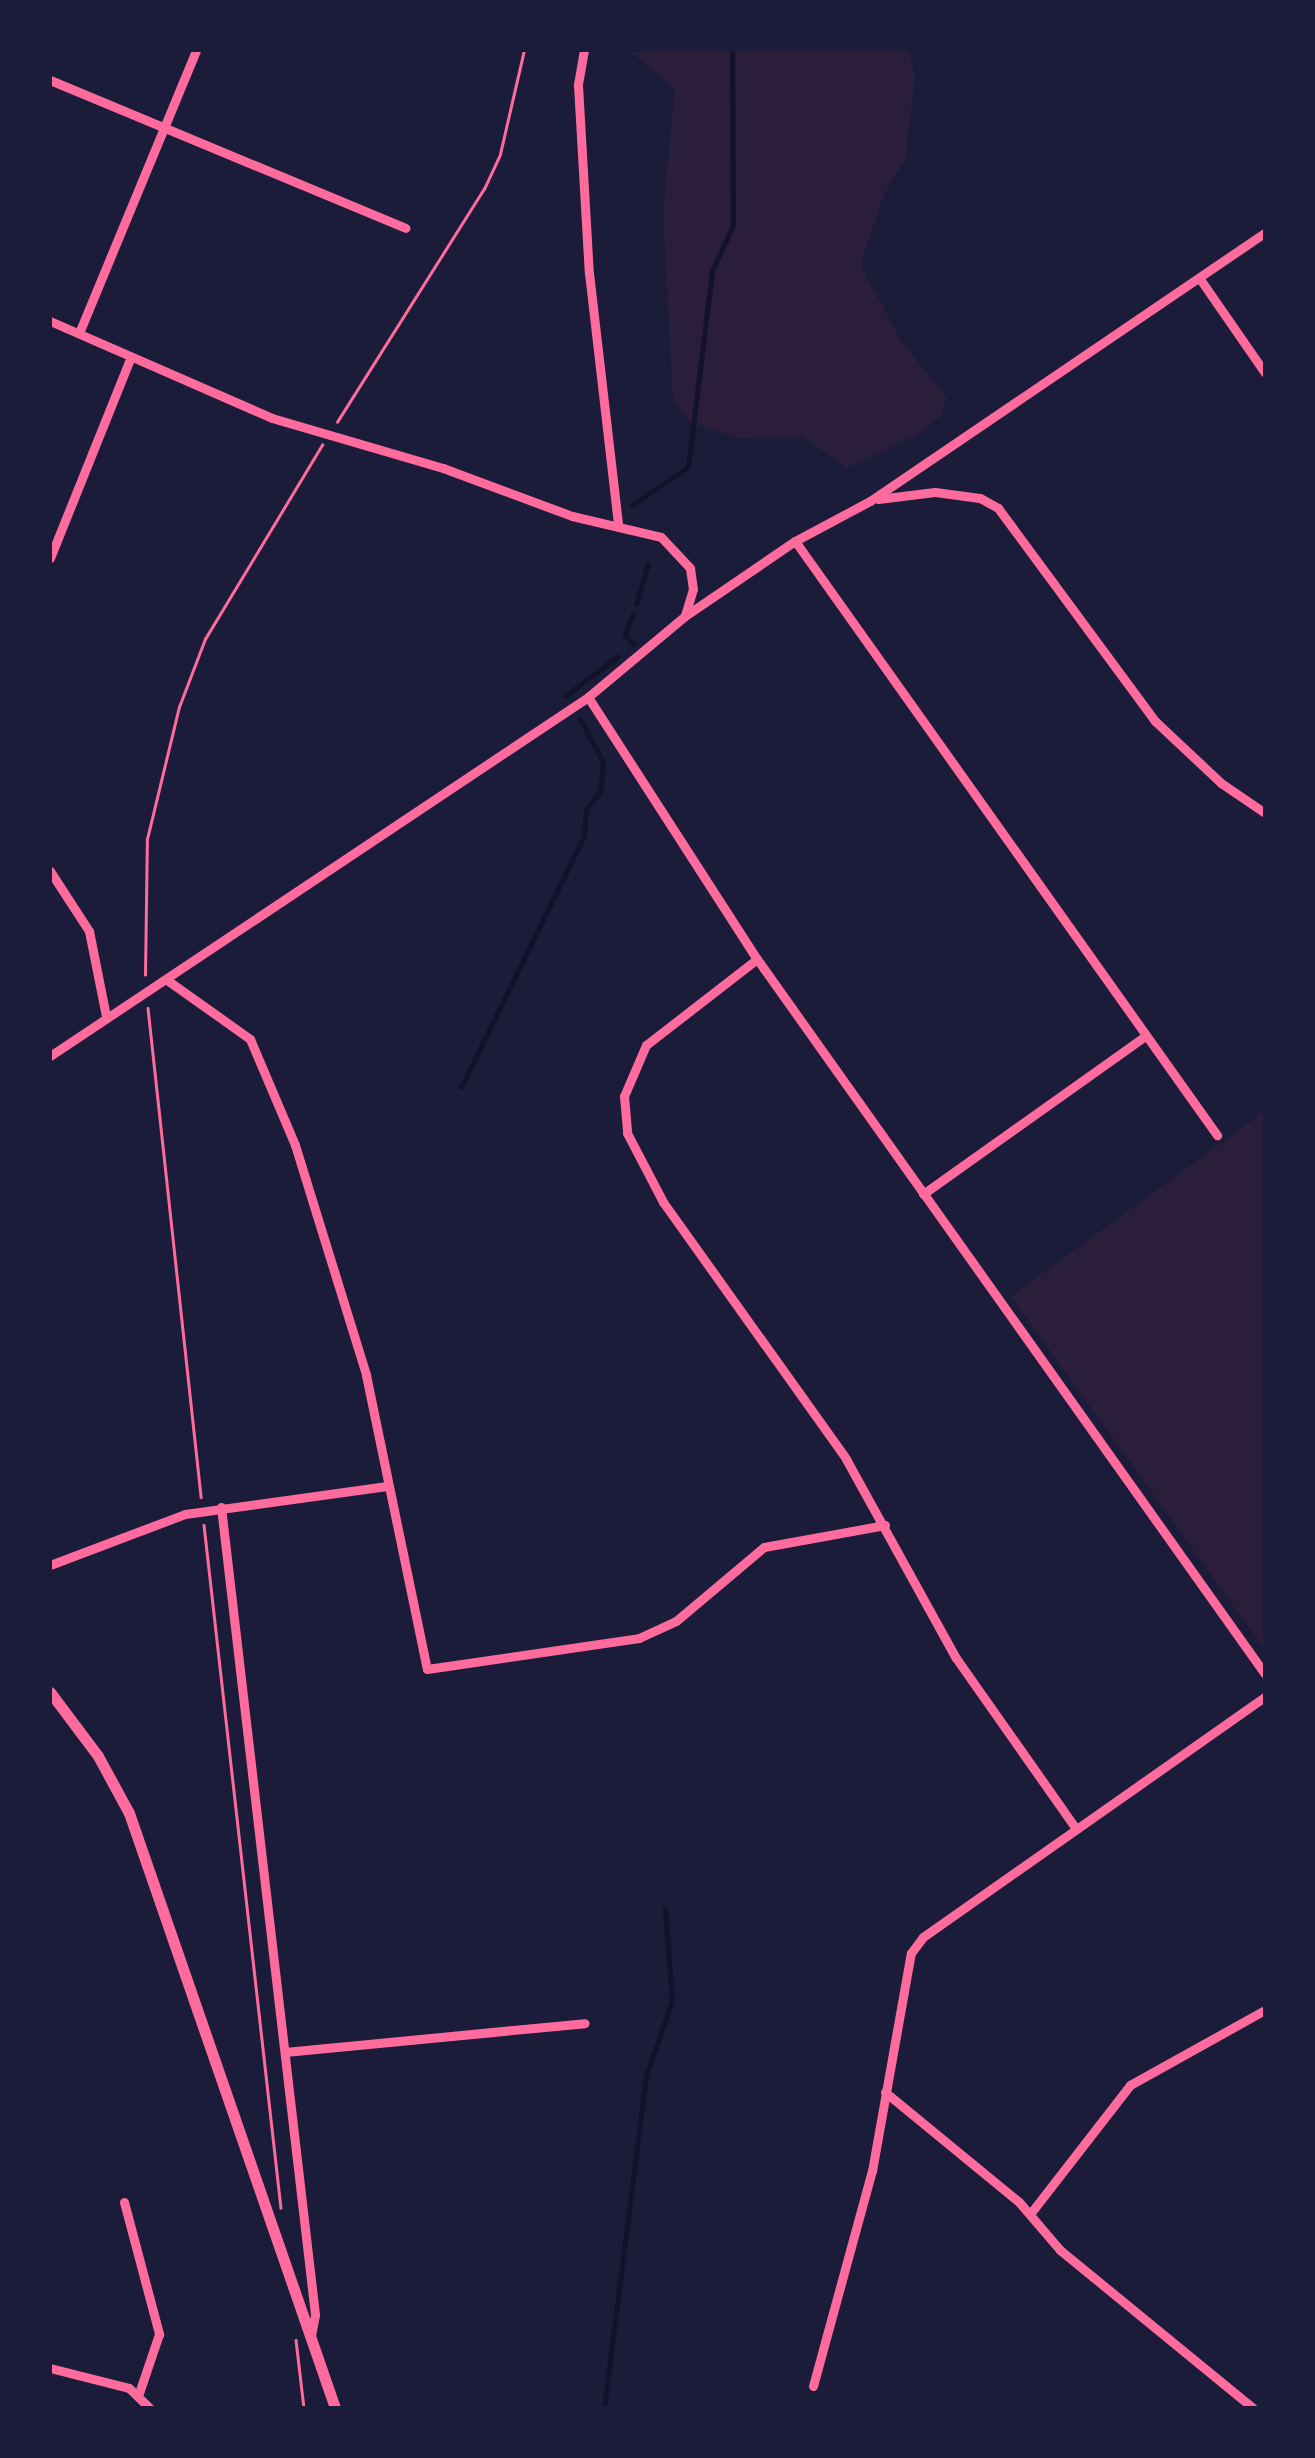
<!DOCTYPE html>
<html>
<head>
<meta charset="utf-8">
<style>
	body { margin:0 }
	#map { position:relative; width:1315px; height:2458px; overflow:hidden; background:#1b1b3a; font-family:Commissioner,sans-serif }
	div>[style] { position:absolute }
	.green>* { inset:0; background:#2a1e3b }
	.stream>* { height:5px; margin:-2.5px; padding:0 2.5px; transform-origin:2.5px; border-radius:2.5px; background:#12122b }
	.path>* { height:2.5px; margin:-1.25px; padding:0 1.25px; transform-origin:1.25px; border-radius:1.25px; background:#ff6b9d }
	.minor>* { height:9px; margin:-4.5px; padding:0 4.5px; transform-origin:4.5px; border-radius:4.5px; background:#ff6b9d }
	.tertiary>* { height:11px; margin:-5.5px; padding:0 5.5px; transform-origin:5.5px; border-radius:5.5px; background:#ff6b9d }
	span { translate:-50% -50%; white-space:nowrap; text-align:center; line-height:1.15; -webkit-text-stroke:9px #1b1b3a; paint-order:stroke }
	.frame { position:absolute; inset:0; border:52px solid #1b1b3a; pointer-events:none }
</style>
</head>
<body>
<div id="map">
	<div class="green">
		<i style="clip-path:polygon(628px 50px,909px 50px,915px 77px,906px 158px,884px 195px,860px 265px,902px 342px,947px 398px,941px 416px,917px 435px,846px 468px,802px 436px,738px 438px,692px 423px,673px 401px,663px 213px,675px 89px)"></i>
		<i style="clip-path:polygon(1265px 1111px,1265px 1650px,1011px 1296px)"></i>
	</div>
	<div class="stream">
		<i style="left:632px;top:505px;width:68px;rotate:-34.2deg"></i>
		<i style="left:688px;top:467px;width:197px;rotate:-83deg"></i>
		<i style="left:712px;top:271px;width:51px;rotate:-65.5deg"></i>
		<i style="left:733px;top:225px;width:175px;rotate:-90.3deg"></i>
		<i style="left:636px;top:604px;width:42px;rotate:-73.3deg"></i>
		<i style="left:633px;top:614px;width:22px;rotate:111deg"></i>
		<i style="left:625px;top:635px;width:13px;rotate:48deg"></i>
		<i style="left:565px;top:696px;width:66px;rotate:-37deg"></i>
		<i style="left:461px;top:1087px;width:280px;rotate:-63.9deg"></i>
		<i style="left:584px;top:836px;width:27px;rotate:-86deg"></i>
		<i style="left:586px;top:809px;width:22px;rotate:-51deg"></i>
		<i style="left:600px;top:792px;width:30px;rotate:-84deg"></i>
		<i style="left:603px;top:762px;width:49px;rotate:-118.1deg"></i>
		<i style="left:604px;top:2408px;width:335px;rotate:-82.8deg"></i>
		<i style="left:646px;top:2076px;width:79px;rotate:-70.9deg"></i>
		<i style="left:672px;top:2001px;width:93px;rotate:-94.3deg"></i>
	</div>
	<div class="path">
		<i style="left:337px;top:422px;width:275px;rotate:-57.8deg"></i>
		<i style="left:484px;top:189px;width:38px;rotate:-65deg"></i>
		<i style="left:500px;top:154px;width:107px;rotate:-77deg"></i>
		<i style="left:145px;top:975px;width:136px;rotate:-89.2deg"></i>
		<i style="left:147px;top:839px;width:136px;rotate:-76.4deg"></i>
		<i style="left:179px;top:707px;width:73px;rotate:-69.1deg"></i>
		<i style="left:205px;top:639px;width:227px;rotate:-58.9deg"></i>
		<i style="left:148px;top:1008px;width:492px;rotate:83.8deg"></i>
		<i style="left:204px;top:1525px;width:687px;rotate:83.57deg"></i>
		<i style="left:296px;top:2340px;width:68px;rotate:83.3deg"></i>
	</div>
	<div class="minor">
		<i style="left:584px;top:50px;width:36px;rotate:100deg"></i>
		<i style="left:578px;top:85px;width:188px;rotate:86.7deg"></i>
		<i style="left:589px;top:273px;width:251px;rotate:83.4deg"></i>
		<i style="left:50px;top:80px;width:385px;rotate:22.6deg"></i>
		<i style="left:1200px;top:279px;width:114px;rotate:55.3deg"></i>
		<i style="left:50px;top:321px;width:242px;rotate:23.6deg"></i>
		<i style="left:272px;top:418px;width:178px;rotate:16.3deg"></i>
		<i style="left:443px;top:468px;width:138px;rotate:20.4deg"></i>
		<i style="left:572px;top:516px;width:91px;rotate:13.3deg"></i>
		<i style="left:661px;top:537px;width:42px;rotate:46.9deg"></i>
		<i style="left:690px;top:568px;width:21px;rotate:82deg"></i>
		<i style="left:693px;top:589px;width:28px;rotate:107deg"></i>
		<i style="left:79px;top:333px;width:306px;rotate:-67.5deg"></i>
		<i style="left:878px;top:499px;width:57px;rotate:-7deg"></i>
		<i style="left:935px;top:492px;width:45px;rotate:7.6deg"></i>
		<i style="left:980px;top:498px;width:21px;rotate:29deg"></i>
		<i style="left:998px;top:508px;width:265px;rotate:53.6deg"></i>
		<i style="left:1155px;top:721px;width:91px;rotate:43.2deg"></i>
		<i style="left:1221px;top:783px;width:53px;rotate:34.3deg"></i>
		<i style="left:795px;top:541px;width:729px;rotate:54.61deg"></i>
		<i style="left:50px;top:558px;width:217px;rotate:-68.1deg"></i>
		<i style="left:588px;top:697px;width:312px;rotate:57.2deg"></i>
		<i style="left:757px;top:959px;width:877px;rotate:54.61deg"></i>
		<i style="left:50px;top:871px;width:72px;rotate:57deg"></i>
		<i style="left:89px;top:931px;width:87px;rotate:78.7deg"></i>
		<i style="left:757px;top:959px;width:140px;rotate:142.2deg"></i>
		<i style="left:646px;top:1045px;width:56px;rotate:113.3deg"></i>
		<i style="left:624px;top:1096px;width:37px;rotate:85deg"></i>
		<i style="left:627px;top:1133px;width:78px;rotate:62.4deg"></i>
		<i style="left:663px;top:1202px;width:315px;rotate:54.5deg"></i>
		<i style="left:846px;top:1459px;width:227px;rotate:61.1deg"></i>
		<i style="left:956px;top:1658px;width:209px;rotate:54.9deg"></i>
		<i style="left:167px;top:980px;width:102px;rotate:35.4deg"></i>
		<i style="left:250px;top:1039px;width:115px;rotate:67deg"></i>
		<i style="left:295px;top:1145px;width:241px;rotate:72.8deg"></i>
		<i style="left:366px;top:1375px;width:300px;rotate:78.3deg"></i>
		<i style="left:427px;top:1669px;width:214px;rotate:-8.3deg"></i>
		<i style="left:639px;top:1638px;width:41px;rotate:-24.7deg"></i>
		<i style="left:676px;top:1621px;width:115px;rotate:-40.1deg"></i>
		<i style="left:764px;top:1547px;width:123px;rotate:-10.3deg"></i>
		<i style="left:50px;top:1056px;width:647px;rotate:-33.71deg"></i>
		<i style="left:588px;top:697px;width:126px;rotate:-39.9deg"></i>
		<i style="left:685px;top:616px;width:133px;rotate:-34.3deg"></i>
		<i style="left:795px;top:541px;width:85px;rotate:-28.1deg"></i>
		<i style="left:870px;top:501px;width:477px;rotate:-34.2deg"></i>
		<i style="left:923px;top:1194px;width:272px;rotate:-35.4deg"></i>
		<i style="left:221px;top:1507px;width:813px;rotate:83.36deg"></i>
		<i style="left:315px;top:2315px;width:21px;rotate:101deg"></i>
		<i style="left:50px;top:1565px;width:144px;rotate:-20.7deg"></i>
		<i style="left:185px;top:1514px;width:204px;rotate:-7.9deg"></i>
		<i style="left:285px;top:2052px;width:301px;rotate:-5.5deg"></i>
		<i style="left:885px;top:2092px;width:173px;rotate:39.4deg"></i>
		<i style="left:1019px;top:2202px;width:63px;rotate:49.5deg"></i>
		<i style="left:1060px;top:2250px;width:249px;rotate:39.3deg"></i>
		<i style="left:124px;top:2202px;width:137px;rotate:75.1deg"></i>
		<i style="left:159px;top:2334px;width:62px;rotate:108.7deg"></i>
		<i style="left:1030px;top:2214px;width:163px;rotate:-52.2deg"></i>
		<i style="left:1130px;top:2085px;width:154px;rotate:-29.1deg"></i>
		<i style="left:50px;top:2368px;width:81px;rotate:14.2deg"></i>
		<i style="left:129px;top:2388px;width:29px;rotate:44deg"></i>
		<i style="left:813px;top:2386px;width:223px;rotate:-74.7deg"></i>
		<i style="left:872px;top:2171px;width:221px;rotate:-79.9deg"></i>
		<i style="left:911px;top:1953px;width:20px;rotate:-53deg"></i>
		<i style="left:923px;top:1937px;width:418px;rotate:-35.1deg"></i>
	</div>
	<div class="tertiary">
		<i style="left:50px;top:1692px;width:80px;rotate:53.1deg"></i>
		<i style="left:98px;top:1756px;width:65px;rotate:61.5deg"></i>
		<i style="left:129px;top:1813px;width:630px;rotate:70.9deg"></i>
	</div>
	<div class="frame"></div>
</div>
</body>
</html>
